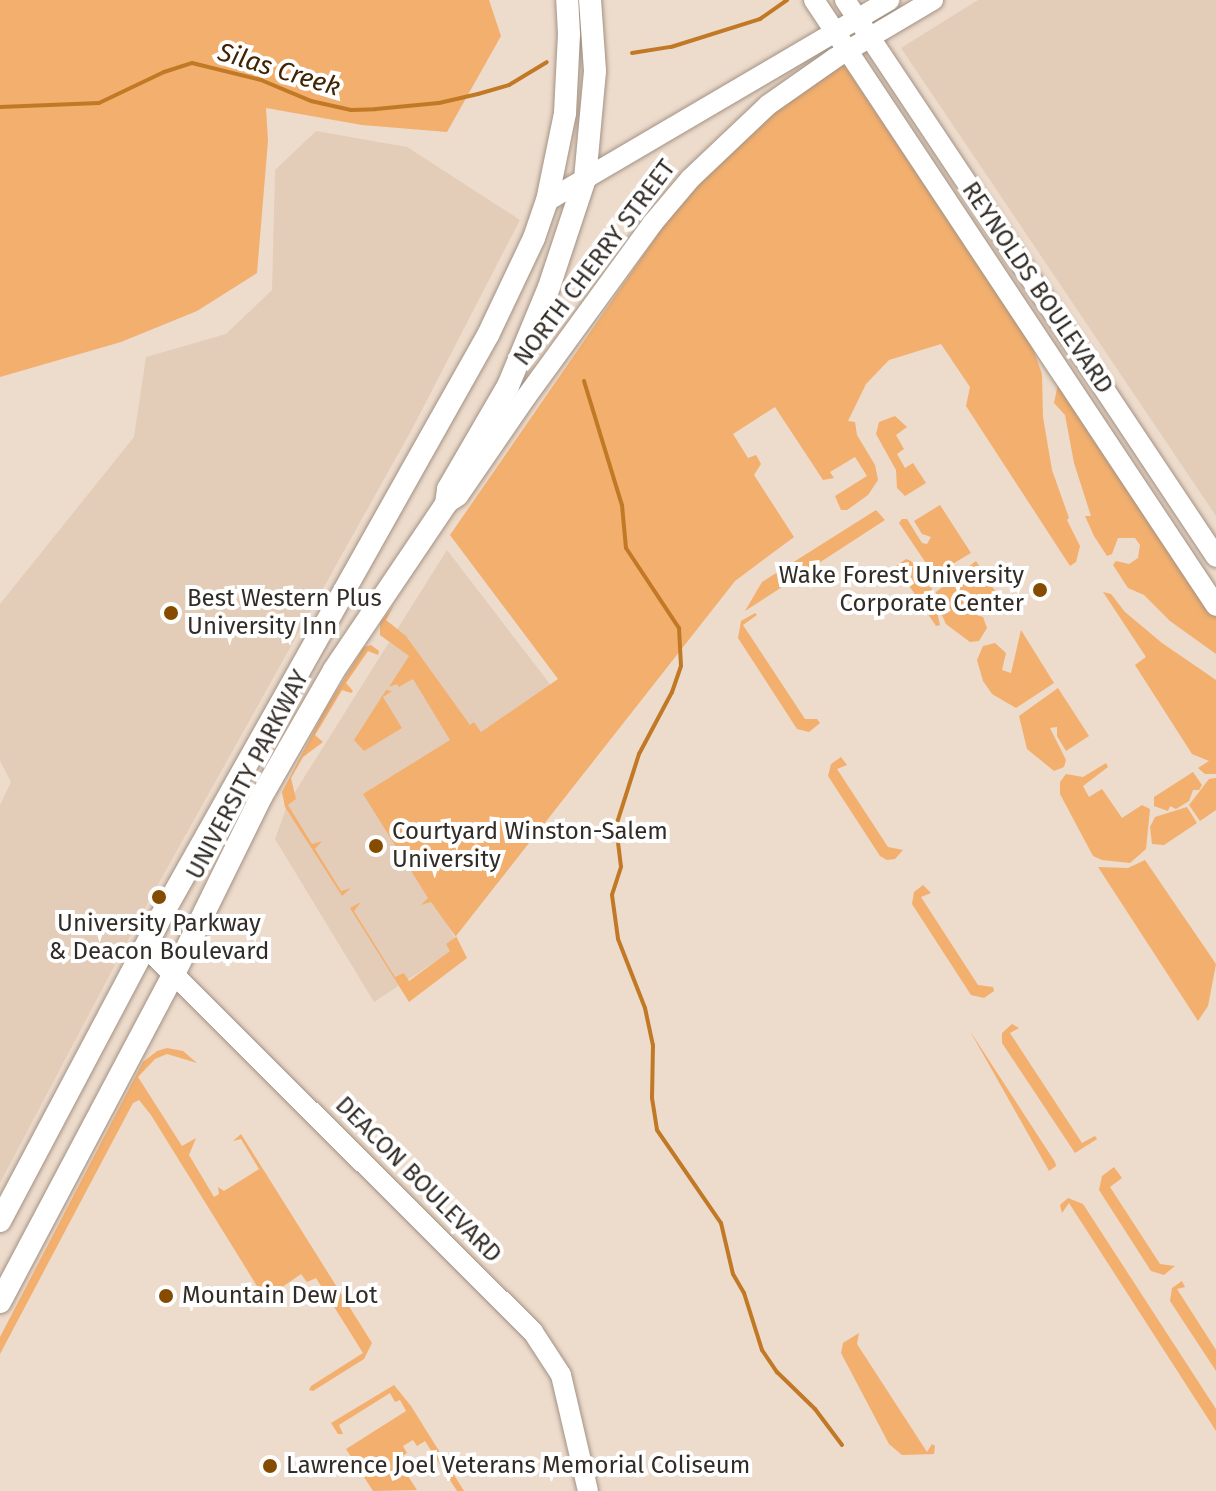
<!DOCTYPE html>
<html>
<head>
<meta charset="utf-8">
<style>
	body { margin:0 }
	#map { position:relative; width:1216px; height:1491px; overflow:hidden; background:#eddbcc; font-family:"Fira Sans",sans-serif }
	div>[style] { position:absolute }
	.built>* { inset:0; background:#e4cdb8 }
	.green>* { inset:0; background:#f3af6d }
	.stream>* { height:4px; margin:-2px; padding:0 2px; transform-origin:2px; border-radius:2px; background:#c27926 }
	.roads { filter:drop-shadow(0 0 2px #a29283) drop-shadow(0 0 2px #a29283) }
	.secondary>* { height:20px; margin:-10px; padding:0 10px; transform-origin:10px; border-radius:10px; background:#fff }
	.primary>* { height:22px; margin:-11px; padding:0 11px; transform-origin:11px; border-radius:11px; background:#fff }
	.dots>* { width:22px; height:22px; translate:-50% -50%; box-sizing:border-box; border:4px solid #fff; border-radius:50% }
	span { translate:-50% -50%; white-space:nowrap; text-align:center; line-height:1.15; -webkit-text-stroke:8px #fff; paint-order:stroke }
	.street-label { font-size:24px; color:#322c26 }
	.poi-label { font-size:24px; color:#322c26 }
	.right { translate:-100% -50%; text-align:right }
	.left { translate:0 -50%; text-align:left }
	.water-label { font-size:26px; color:#412402; font-style:italic }
</style>
</head>
<body>
<div id="map">
	<div class="built">
		<i style="clip-path:polygon(978px 0,1216px 0,1216px 516px,901px 48px)"></i>
		<i style="clip-path:polygon(316px 131px,407px 147px,520px 220px,411px 431px,145px 908px,0 1183px,0 805px,11px 782px,0 761px,0 604px,134px 437px,146px 357px,226px 334px,272px 290px,275px 170px)"></i>
		<i style="clip-path:polygon(447px 550px,556px 692px,387px 811px,459px 946px,374px 1002px,275px 839px,288px 803px)"></i>
	</div>
	<div class="green">
		<i style="clip-path:polygon(0 0,489px 0,501px 36px,447px 132px,362px 125px,266px 108px,268px 141px,257px 273px,197px 311px,121px 342px,0 377px)"></i>
		<i style="clip-path:polygon(839px 66px,845px 66px,1032px 346px,1042px 374px,1043px 417px,1052px 470px,1069px 518px,1067px 520px,1080px 546px,1076px 562px,1070px 566px,966px 406px,970px 387px,941px 344px,889px 360px,866px 384px,848px 421px,855px 422px,857px 435px,875px 465px,878px 480px,868px 495px,847px 510px,841px 510px,835px 496px,867px 476px,855px 457px,830px 472px,834px 478px,823px 480px,775px 407px,733px 434px,748px 458px,756px 455px,761px 464px,754px 475px,794px 537px,735px 581px,456px 936px,467px 958px,409px 1002px,350px 908px,361px 902px,354px 911px,395px 977px,404px 973px,409px 981px,450px 951px,446px 944px,456px 937px,431px 902px,421px 905px,428px 898px,363px 794px,450px 740px,413px 679px,399px 687px,397px 684px,389px 687px,409px 656px,380px 635px,380px 623px,394px 605px,386px 620px,406px 636px,470px 725px,474px 722px,481px 732px,558px 679px,450px 535px,678px 205px,746px 133px)"></i>
		<i style="clip-path:polygon(1058px 384px,1216px 616px,1216px 654px,1170px 621px,1144px 595px,1128px 588px,1113px 565px,1116px 561px,1129px 564px,1138px 558px,1140px 545px,1135px 538px,1118px 538px,1112px 554px,1107px 556px,1094px 536px,1085px 516px,1091px 516px,1074px 463px,1065px 415px,1054px 403px)"></i>
		<i style="clip-path:polygon(895px 416px,907px 427px,896px 435px,904px 449px,897px 454px,905px 468px,913px 463px,926px 483px,905px 496px,897px 488px,896px 470px,876px 434px,879px 422px)"></i>
		<i style="clip-path:polygon(940px 505px,971px 553px,934px 575px,899px 523px,902px 519px,907px 519px,922px 543px,927px 544px,931px 537px,922px 534px,914px 521px)"></i>
		<i style="clip-path:polygon(876px 510px,885px 520px,745px 611px,762px 582px)"></i>
		<i style="clip-path:polygon(906px 559px,911px 561px,931px 586px,940px 625px,936px 626px,896px 566px)"></i>
		<i style="clip-path:polygon(976px 561px,1009px 613px,974px 606px,973px 614px,983px 617px,987px 628px,979px 641px,970px 642px,946px 624px,937px 605px,936px 592px)"></i>
		<i style="clip-path:polygon(1103px 592px,1111px 594px,1125px 612px,1162px 643px,1216px 680px,1216px 774px,1205px 774px,1198px 768px,1209px 761px,1192px 754px,1135px 665px,1146px 657px)"></i>
		<i style="clip-path:polygon(755px 613px,757px 615px,743px 625px,805px 719px,817px 719px,820px 723px,809px 732px,797px 729px,738px 638px,741px 621px)"></i>
		<i style="clip-path:polygon(1021px 630px,1054px 683px,1016px 708px,992px 694px,983px 681px,977px 660px,983px 646px,995px 643px,1006px 653px,1002px 670px,1011px 673px)"></i>
		<i style="clip-path:polygon(371px 645px,379px 651px,378px 655px,368px 651px,346px 683px,353px 691px,351px 693px,342px 690px,315px 735px,323px 742px,303px 757px,291px 778px,296px 799px,288px 805px,312px 844px,322px 841px,315px 849px,341px 891px,351px 888px,342px 896px,285px 807px,282px 792px,325px 710px,364px 647px)"></i>
		<i style="clip-path:polygon(1058px 688px,1089px 736px,1066px 751px,1057px 736px,1057px 727px,1050px 728px,1066px 760px,1064px 767px,1054px 771px,1027px 749px,1019px 716px)"></i>
		<i style="clip-path:polygon(386px 690px,392px 691px,383px 697px,402px 728px,364px 751px,354px 740px)"></i>
		<i style="clip-path:polygon(841px 757px,847px 765px,837px 769px,888px 847px,903px 850px,895px 859px,887px 860px,880px 856px,828px 776px,831px 764px)"></i>
		<i style="clip-path:polygon(1106px 763px,1108px 767px,1083px 786px,1089px 797px,1102px 789px,1122px 818px,1142px 805px,1150px 809px,1146px 849px,1130px 863px,1102px 860px,1093px 856px,1060px 794px,1060px 782px,1066px 774px,1083px 777px)"></i>
		<i style="clip-path:polygon(1193px 772px,1202px 785px,1199px 790px,1193px 790px,1189px 801px,1176px 809px,1170px 806px,1168px 811px,1154px 806px,1154px 797px)"></i>
		<i style="clip-path:polygon(1216px 778px,1216px 810px,1200px 821px,1189px 805px,1209px 779px)"></i>
		<i style="clip-path:polygon(1187px 807px,1197px 823px,1164px 845px,1152px 844px,1150px 827px,1155px 817px)"></i>
		<i style="clip-path:polygon(1145px 860px,1216px 964px,1208px 1006px,1198px 1021px,1098px 867px,1128px 868px)"></i>
		<i style="clip-path:polygon(923px 885px,931px 893px,921px 897px,978px 985px,993px 987px,994px 991px,984px 998px,971px 995px,912px 904px,914px 892px)"></i>
		<i style="clip-path:polygon(1012px 1024px,1019px 1028px,1010px 1033px,1082px 1143px,1095px 1136px,1097px 1139px,1075px 1153px,1002px 1043px,1002px 1033px)"></i>
		<i style="clip-path:polygon(970px 1031px,1055px 1162px,1056px 1166px,1049px 1171px,1053px 1178px)"></i>
		<i style="clip-path:polygon(167px 1048px,183px 1051px,197px 1063px,167px 1054px,155px 1059px,138px 1077px,182px 1146px,196px 1138px,189px 1155px,214px 1197px,219px 1194px,218px 1187px,224px 1191px,259px 1169px,241px 1139px,233px 1141px,241px 1134px,372px 1343px,364px 1359px,313px 1391px,309px 1390px,311px 1386px,363px 1353px,316px 1278px,307px 1282px,301px 1274px,275px 1292px,280px 1301px,270px 1307px,151px 1115px,139px 1100px,133px 1103px,0 1354px,0 1337px,143px 1062px,157px 1051px)"></i>
		<i style="clip-path:polygon(1114px 1167px,1122px 1178px,1110px 1187px,1160px 1264px,1175px 1266px,1164px 1275px,1151px 1271px,1099px 1190px,1102px 1176px)"></i>
		<i style="clip-path:polygon(1068px 1198px,1083px 1204px,1216px 1409px,1216px 1431px,1069px 1203px,1062px 1213px,1060px 1205px)"></i>
		<i style="clip-path:polygon(1182px 1281px,1185px 1287px,1177px 1289px,1216px 1350px,1216px 1371px,1170px 1301px,1172px 1288px)"></i>
		<i style="clip-path:polygon(859px 1333px,857px 1344px,927px 1452px,932px 1444px,935px 1446px,934px 1454px,902px 1455px,889px 1444px,841px 1353px,843px 1343px)"></i>
		<i style="clip-path:polygon(394px 1385px,411px 1406px,464px 1491px,457px 1491px,425px 1441px,417px 1446px,413px 1440px,403px 1446px,407px 1453px,397px 1459px,417px 1490px,373px 1491px,346px 1449px,406px 1411px,400px 1400px,395px 1402px,390px 1393px,339px 1425px,343px 1434px,338px 1434px,331px 1423px)"></i>
	</div>
	<div class="stream">
		<i style="left:632px;top:53px;width:39px;rotate:-9deg"></i>
		<i style="left:671px;top:47px;width:93px;rotate:-17.5deg"></i>
		<i style="left:760px;top:19px;width:33px;rotate:-35deg"></i>
		<i style="left:0;top:107px;width:99px;rotate:-2.3deg"></i>
		<i style="left:99px;top:103px;width:72px;rotate:-25.5deg"></i>
		<i style="left:164px;top:72px;width:29px;rotate:-18deg"></i>
		<i style="left:192px;top:63px;width:71px;rotate:13.8deg"></i>
		<i style="left:261px;top:80px;width:54px;rotate:22.8deg"></i>
		<i style="left:311px;top:101px;width:41px;rotate:12.7deg"></i>
		<i style="left:351px;top:110px;width:25px;rotate:-2deg"></i>
		<i style="left:376px;top:109px;width:63px;rotate:-5.4deg"></i>
		<i style="left:439px;top:103px;width:40px;rotate:-13deg"></i>
		<i style="left:478px;top:94px;width:32px;rotate:-16deg"></i>
		<i style="left:509px;top:85px;width:44px;rotate:-31.2deg"></i>
		<i style="left:584px;top:381px;width:130px;rotate:73deg"></i>
		<i style="left:622px;top:505px;width:43px;rotate:84.7deg"></i>
		<i style="left:626px;top:548px;width:96px;rotate:56.5deg"></i>
		<i style="left:679px;top:628px;width:38px;rotate:87deg"></i>
		<i style="left:681px;top:666px;width:28px;rotate:109deg"></i>
		<i style="left:672px;top:692px;width:70px;rotate:118deg"></i>
		<i style="left:639px;top:754px;width:76px;rotate:107.7deg"></i>
		<i style="left:616px;top:826px;width:41px;rotate:83deg"></i>
		<i style="left:621px;top:867px;width:29px;rotate:108deg"></i>
		<i style="left:612px;top:895px;width:44px;rotate:82.2deg"></i>
		<i style="left:618px;top:939px;width:74px;rotate:68.6deg"></i>
		<i style="left:645px;top:1008px;width:38px;rotate:78deg"></i>
		<i style="left:653px;top:1045px;width:53px;rotate:91.1deg"></i>
		<i style="left:652px;top:1098px;width:32px;rotate:81deg"></i>
		<i style="left:657px;top:1130px;width:113px;rotate:55.5deg"></i>
		<i style="left:721px;top:1223px;width:52px;rotate:76.8deg"></i>
		<i style="left:733px;top:1274px;width:22px;rotate:60deg"></i>
		<i style="left:744px;top:1293px;width:60px;rotate:72.5deg"></i>
		<i style="left:762px;top:1350px;width:27px;rotate:56deg"></i>
		<i style="left:777px;top:1372px;width:53px;rotate:44.2deg"></i>
		<i style="left:815px;top:1409px;width:45px;rotate:53.1deg"></i>
	</div>
	<div class="roads">
		<div class="secondary">
			<i style="left:814px;top:0;width:727px;rotate:56.44deg"></i>
			<i style="left:845px;top:0;width:669px;rotate:56.33deg"></i>
			<i style="left:547px;top:201px;width:397px;rotate:-30.4deg"></i>
			<i style="left:446px;top:504px;width:14px;rotate:-34deg"></i>
			<i style="left:458px;top:496px;width:120px;rotate:-55.5deg"></i>
			<i style="left:526px;top:397px;width:214px;rotate:-53.9deg"></i>
			<i style="left:652px;top:224px;width:59px;rotate:-49.8deg"></i>
			<i style="left:690px;top:179px;width:108px;rotate:-43.5deg"></i>
			<i style="left:768px;top:105px;width:82px;rotate:-35deg"></i>
			<i style="left:835px;top:58px;width:114px;rotate:-30.6deg"></i>
			<i style="left:145px;top:946px;width:547px;rotate:44.85deg"></i>
			<i style="left:533px;top:1332px;width:51px;rotate:56.9deg"></i>
			<i style="left:561px;top:1375px;width:119px;rotate:76.9deg"></i>
		</div>
		<div class="primary">
			<i style="left:0;top:1221px;width:338px;rotate:-62.1deg"></i>
			<i style="left:158px;top:922px;width:673px;rotate:-60.66deg"></i>
			<i style="left:488px;top:335px;width:107px;rotate:-64.6deg"></i>
			<i style="left:534px;top:238px;width:39px;rotate:-71deg"></i>
			<i style="left:547px;top:201px;width:90px;rotate:-78.4deg"></i>
			<i style="left:565px;top:113px;width:79px;rotate:-87.1deg"></i>
			<i style="left:569px;top:34px;width:34px;rotate:-93deg"></i>
			<i style="left:0;top:1302px;width:371px;rotate:-62.1deg"></i>
			<i style="left:174px;top:974px;width:197px;rotate:-63.8deg"></i>
			<i style="left:261px;top:797px;width:146px;rotate:-60.1deg"></i>
			<i style="left:334px;top:670px;width:200px;rotate:-56deg"></i>
			<i style="left:446px;top:504px;width:15px;rotate:-82deg"></i>
			<i style="left:448px;top:489px;width:119px;rotate:-59.8deg"></i>
			<i style="left:508px;top:386px;width:107px;rotate:-67.5deg"></i>
			<i style="left:549px;top:287px;width:114px;rotate:-71.6deg"></i>
			<i style="left:585px;top:179px;width:108px;rotate:-84.7deg"></i>
			<i style="left:595px;top:71px;width:71px;rotate:-94deg"></i>
		</div>
	</div>
	<div class="dots">
		<i style="left:1040px;top:590px;background:#854c00"></i>
		<i style="left:171px;top:613px;background:#854c00"></i>
		<i style="left:376px;top:846px;background:#854c00"></i>
		<i style="left:159px;top:897px;background:#854c00"></i>
		<i style="left:166px;top:1296px;background:#854c00"></i>
		<i style="left:270px;top:1466px;background:#854c00"></i>
	</div>
	<div class="street-label">
		<span style="left:595px;top:263px;rotate:-53deg">NORTH CHERRY STREET</span>
		<span style="left:1037px;top:288px;rotate:56deg">REYNOLDS BOULEVARD</span>
		<span style="left:248px;top:775px;rotate:-62deg">UNIVERSITY PARKWAY</span>
		<span style="left:418px;top:1180px;rotate:45deg">DEACON BOULEVARD</span>
	</div>
	<div class="poi-label">
		<span class="right" style="left:1024px;top:590px">Wake Forest University<br>Corporate Center</span>
		<span class="left" style="left:187px;top:613px">Best Western Plus<br>University Inn</span>
		<span class="left" style="left:392px;top:846px">Courtyard Winston-Salem<br>University</span>
		<span style="left:159px;top:938px">University Parkway<br>&amp; Deacon Boulevard</span>
		<span class="left" style="left:182px;top:1296px">Mountain Dew Lot</span>
		<span class="left" style="left:286px;top:1466px">Lawrence Joel Veterans Memorial Coliseum</span>
	</div>
	<div class="water-label">
		<span style="left:279px;top:70px;rotate:17deg">Silas Creek</span>
	</div>
</div>
</body>
</html>
